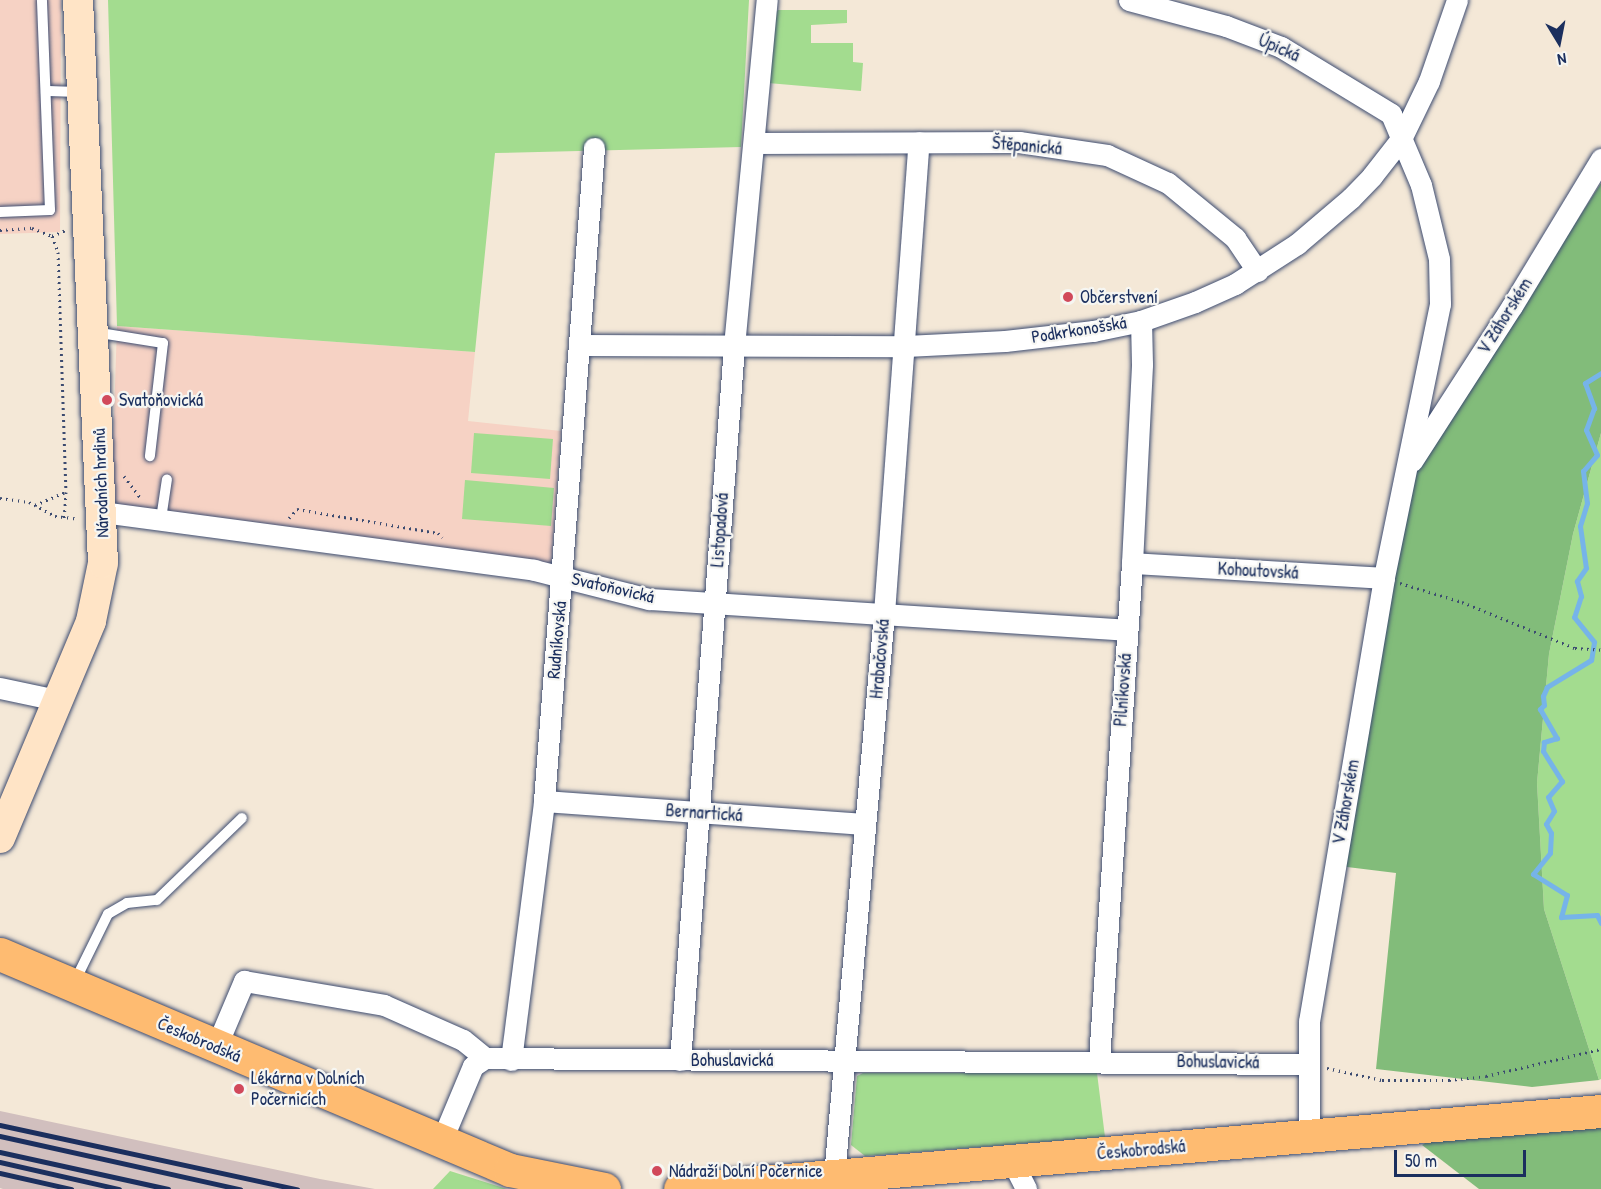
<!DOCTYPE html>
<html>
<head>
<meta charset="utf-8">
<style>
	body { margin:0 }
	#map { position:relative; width:1601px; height:1189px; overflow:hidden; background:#f4e8d7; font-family:"Patrick Hand",sans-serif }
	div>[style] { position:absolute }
	.built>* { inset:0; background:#f6d2c4 }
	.industrial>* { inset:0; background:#d1bfbe }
	.green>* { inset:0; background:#a3dc8f }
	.forest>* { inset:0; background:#82bc7a }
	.stream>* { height:5px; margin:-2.5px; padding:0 2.5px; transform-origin:2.5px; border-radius:2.5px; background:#76b4e9 }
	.path>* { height:3px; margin-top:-1.5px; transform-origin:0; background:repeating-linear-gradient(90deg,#3c4b70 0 1.5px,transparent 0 6px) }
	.roads { filter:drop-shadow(0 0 2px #3c4b70) drop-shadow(0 0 2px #3c4b70) }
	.lane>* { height:10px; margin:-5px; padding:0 5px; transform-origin:5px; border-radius:5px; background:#fff }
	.street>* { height:21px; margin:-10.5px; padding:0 10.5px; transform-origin:10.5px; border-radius:10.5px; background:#fff }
	.secondary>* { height:30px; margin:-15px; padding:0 15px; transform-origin:15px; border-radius:15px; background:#ffe4c6 }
	.primary>* { height:33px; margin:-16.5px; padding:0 16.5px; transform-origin:16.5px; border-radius:16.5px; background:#febb71 }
	.rail>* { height:4.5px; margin:-2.25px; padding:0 2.25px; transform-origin:2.25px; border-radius:2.25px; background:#1b2f5e }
	.dots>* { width:16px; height:16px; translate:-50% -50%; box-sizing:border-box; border:3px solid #f6f6f2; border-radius:50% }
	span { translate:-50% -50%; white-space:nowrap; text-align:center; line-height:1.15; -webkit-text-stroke:4.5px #f6f6f2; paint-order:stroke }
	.street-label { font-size:18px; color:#1b2f5e }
	.poi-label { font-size:18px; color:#1b2f5e }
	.left { translate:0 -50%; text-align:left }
	.north { position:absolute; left:1529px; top:12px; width:60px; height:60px; -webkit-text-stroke:4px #f6f6f2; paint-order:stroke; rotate:170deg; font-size:16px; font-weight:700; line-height:24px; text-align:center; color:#1b2f5e }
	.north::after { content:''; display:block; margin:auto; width:21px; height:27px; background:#1b2f5e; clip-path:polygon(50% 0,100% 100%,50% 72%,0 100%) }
	.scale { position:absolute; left:1394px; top:1150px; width:132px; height:27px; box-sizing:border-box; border:3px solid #1b2f5e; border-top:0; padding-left:8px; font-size:18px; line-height:21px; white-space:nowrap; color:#1b2f5e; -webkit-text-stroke:4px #f6f6f2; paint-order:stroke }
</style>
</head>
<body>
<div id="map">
	<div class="built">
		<i style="clip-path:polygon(0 0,61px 0,60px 232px,0 234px)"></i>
		<i style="clip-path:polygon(117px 326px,475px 352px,468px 421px,561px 431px,551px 565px,111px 506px)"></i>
	</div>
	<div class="industrial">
		<i style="clip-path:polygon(0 1111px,320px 1179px,375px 1189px,3px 1189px,0 1188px)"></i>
	</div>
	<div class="green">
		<i style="clip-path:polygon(108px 0,749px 0,741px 147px,495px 153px,475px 352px,117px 326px)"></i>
		<i style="clip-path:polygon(778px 10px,847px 10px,847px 23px,811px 25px,811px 43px,853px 43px,853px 62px,863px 63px,861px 91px,768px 83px,773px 15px)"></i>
		<i style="clip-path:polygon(474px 433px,553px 439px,550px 479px,471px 473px)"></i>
		<i style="clip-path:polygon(1601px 433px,1601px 1079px,1599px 1080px,1544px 909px,1537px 783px,1549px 654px,1573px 534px)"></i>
		<i style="clip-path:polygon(465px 480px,554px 488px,551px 526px,462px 519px)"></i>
		<i style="clip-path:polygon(863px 1073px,1097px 1073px,1105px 1137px,865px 1156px,851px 1145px,857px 1076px)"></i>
		<i style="clip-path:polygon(450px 1171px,507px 1189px,433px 1189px)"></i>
	</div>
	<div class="forest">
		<i style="clip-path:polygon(1601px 183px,1601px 433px,1573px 534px,1549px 654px,1537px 783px,1544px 909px,1599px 1080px,1532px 1087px,1376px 1069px,1396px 873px,1339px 866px,1414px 476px)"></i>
		<i style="clip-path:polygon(1601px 1124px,1601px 1189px,1479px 1189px,1422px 1145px,1437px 1136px)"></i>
	</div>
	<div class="stream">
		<i style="left:1601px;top:373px;width:19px;rotate:148deg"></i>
		<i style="left:1585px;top:383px;width:27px;rotate:70deg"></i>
		<i style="left:1594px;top:408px;width:23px;rotate:110deg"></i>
		<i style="left:1586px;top:430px;width:27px;rotate:66deg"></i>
		<i style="left:1597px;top:455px;width:21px;rotate:131deg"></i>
		<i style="left:1583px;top:471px;width:32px;rotate:83deg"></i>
		<i style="left:1587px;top:503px;width:24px;rotate:107deg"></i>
		<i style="left:1580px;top:526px;width:42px;rotate:81.9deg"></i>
		<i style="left:1586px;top:568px;width:16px;rotate:125deg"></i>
		<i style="left:1577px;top:581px;width:16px;rotate:75deg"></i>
		<i style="left:1581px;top:596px;width:22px;rotate:108deg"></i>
		<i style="left:1574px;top:617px;width:32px;rotate:51deg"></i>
		<i style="left:1594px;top:642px;width:18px;rotate:99deg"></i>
		<i style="left:1591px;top:660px;width:52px;rotate:148.5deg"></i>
		<i style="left:1547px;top:687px;width:10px;rotate:114deg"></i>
		<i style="left:1543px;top:696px;width:9px;rotate:84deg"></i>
		<i style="left:1544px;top:705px;width:6px;rotate:135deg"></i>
		<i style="left:1540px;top:709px;width:34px;rotate:60deg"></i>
		<i style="left:1557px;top:738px;width:14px;rotate:163deg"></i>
		<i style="left:1544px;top:742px;width:9px;rotate:96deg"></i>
		<i style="left:1543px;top:751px;width:36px;rotate:58deg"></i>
		<i style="left:1562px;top:781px;width:21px;rotate:131deg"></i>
		<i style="left:1548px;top:797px;width:15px;rotate:67deg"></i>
		<i style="left:1554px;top:811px;width:15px;rotate:122deg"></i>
		<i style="left:1546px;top:824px;width:10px;rotate:61deg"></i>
		<i style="left:1551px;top:833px;width:20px;rotate:93deg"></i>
		<i style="left:1550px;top:853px;width:27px;rotate:129deg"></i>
		<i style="left:1533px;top:874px;width:40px;rotate:32deg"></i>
		<i style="left:1567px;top:895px;width:23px;rotate:105deg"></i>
		<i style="left:1561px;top:917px;width:36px;rotate:-3deg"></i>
		<i style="left:1597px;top:915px;width:9px;rotate:63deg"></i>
	</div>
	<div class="path">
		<i style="left:0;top:230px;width:32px;rotate:-4deg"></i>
		<i style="left:32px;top:228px;width:22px;rotate:22deg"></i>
		<i style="left:52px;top:236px;width:15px;rotate:-23deg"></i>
		<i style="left:52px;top:236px;width:17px;rotate:69deg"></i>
		<i style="left:58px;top:252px;width:240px;rotate:88.1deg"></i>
		<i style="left:66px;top:492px;width:26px;rotate:94deg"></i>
		<i style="left:124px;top:476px;width:26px;rotate:53deg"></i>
		<i style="left:0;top:498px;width:29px;rotate:8deg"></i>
		<i style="left:29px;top:502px;width:30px;rotate:28deg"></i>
		<i style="left:55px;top:516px;width:23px;rotate:7deg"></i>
		<i style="left:35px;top:505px;width:34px;rotate:-23deg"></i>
		<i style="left:289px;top:518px;width:12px;rotate:-48deg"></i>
		<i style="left:297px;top:509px;width:143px;rotate:9.7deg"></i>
		<i style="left:438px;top:533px;width:6px;rotate:45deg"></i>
		<i style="left:1400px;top:583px;width:65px;rotate:17deg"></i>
		<i style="left:1462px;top:602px;width:122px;rotate:22.2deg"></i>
		<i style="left:1575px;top:648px;width:26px;rotate:4deg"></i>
		<i style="left:1327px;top:1068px;width:56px;rotate:12.3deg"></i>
		<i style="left:1382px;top:1080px;width:67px"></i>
		<i style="left:1449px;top:1080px;width:37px;rotate:-6deg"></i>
		<i style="left:1486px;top:1076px;width:118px;rotate:-13.2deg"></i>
	</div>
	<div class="roads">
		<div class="lane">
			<i style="left:46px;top:91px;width:34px;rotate:2deg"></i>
			<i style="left:0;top:212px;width:50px;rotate:-2.3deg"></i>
			<i style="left:50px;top:210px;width:210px;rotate:-92.2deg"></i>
			<i style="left:94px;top:332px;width:70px;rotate:9.1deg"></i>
			<i style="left:163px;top:343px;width:114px;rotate:96.6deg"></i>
			<i style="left:161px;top:519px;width:40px;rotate:-81.5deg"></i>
			<i style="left:74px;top:983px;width:77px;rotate:-63.8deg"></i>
			<i style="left:108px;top:914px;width:22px;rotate:-30deg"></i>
			<i style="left:127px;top:903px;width:30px;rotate:-6deg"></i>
			<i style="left:157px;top:900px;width:118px;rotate:-44deg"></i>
		</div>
		<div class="street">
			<i style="left:1129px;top:0;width:100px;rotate:15deg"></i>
			<i style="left:1226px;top:26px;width:59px;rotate:20.9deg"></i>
			<i style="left:1281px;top:47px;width:129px;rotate:31.3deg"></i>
			<i style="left:1391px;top:114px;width:77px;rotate:67.1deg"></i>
			<i style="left:1421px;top:185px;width:76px;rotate:76.3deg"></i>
			<i style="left:1439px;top:259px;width:45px;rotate:88.7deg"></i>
			<i style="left:1440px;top:304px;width:280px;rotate:101.6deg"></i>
			<i style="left:1384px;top:578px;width:449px;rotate:99.6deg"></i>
			<i style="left:1309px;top:1021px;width:115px;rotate:90deg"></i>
			<i style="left:754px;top:143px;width:265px;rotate:-0.2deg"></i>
			<i style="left:1019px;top:142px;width:89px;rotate:8.4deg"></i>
			<i style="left:1107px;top:155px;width:67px;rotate:24.7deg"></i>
			<i style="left:1168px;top:183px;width:87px;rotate:39.4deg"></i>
			<i style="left:1235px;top:238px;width:40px;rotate:56deg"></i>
			<i style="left:581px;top:345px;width:325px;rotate:0.2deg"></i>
			<i style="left:906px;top:346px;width:99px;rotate:-2.9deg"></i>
			<i style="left:1005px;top:341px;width:89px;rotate:-6.5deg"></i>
			<i style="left:1093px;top:331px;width:49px;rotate:-11.8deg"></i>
			<i style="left:1141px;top:321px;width:57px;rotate:-19.4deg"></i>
			<i style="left:1195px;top:302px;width:44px;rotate:-24.2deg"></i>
			<i style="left:1235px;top:284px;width:74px;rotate:-32.8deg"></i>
			<i style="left:1297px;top:244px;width:71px;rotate:-40.4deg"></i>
			<i style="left:1351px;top:198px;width:30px;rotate:-46deg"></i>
			<i style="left:1372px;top:176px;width:47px;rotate:-51.9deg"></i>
			<i style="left:1401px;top:139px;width:64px;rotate:-64.2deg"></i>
			<i style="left:1429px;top:81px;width:86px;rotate:-70.9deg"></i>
			<i style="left:1412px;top:461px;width:184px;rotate:-57.2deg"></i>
			<i style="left:1512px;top:306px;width:172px;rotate:-58.8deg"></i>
			<i style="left:102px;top:512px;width:436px;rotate:7.6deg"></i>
			<i style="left:534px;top:570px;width:119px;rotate:14.2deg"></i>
			<i style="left:649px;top:599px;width:479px;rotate:3.7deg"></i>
			<i style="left:1132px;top:563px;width:252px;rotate:3.4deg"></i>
			<i style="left:0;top:688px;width:58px;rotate:11.9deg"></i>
			<i style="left:544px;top:801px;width:321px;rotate:4.1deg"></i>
			<i style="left:216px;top:1047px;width:72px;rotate:-67deg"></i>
			<i style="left:244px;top:981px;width:142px;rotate:9.7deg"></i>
			<i style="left:384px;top:1005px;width:86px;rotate:23.9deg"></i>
			<i style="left:463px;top:1040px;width:28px;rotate:39deg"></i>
			<i style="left:485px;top:1058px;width:822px;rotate:0.42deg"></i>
			<i style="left:511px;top:1060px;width:261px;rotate:-82.7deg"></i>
			<i style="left:544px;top:801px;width:655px;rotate:-85.62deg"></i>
			<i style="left:680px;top:1060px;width:716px;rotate:-85.67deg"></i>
			<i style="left:734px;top:346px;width:348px;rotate:-84.6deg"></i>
			<i style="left:1099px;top:1060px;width:498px;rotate:-86.2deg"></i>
			<i style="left:1132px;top:563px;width:199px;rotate:-87.1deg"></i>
			<i style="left:1142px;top:364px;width:43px;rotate:-91.3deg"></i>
			<i style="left:441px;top:1142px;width:82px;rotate:-67.2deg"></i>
			<i style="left:473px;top:1066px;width:14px;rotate:-34deg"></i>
			<i style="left:1012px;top:1161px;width:31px;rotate:63deg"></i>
			<i style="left:834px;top:1176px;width:565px;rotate:-84.92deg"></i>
			<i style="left:884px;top:613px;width:472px;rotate:-85.8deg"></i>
		</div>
		<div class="secondary">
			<i style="left:0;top:838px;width:235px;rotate:-67.2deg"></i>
			<i style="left:91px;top:621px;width:59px;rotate:-78.3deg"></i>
			<i style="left:103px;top:563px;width:564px;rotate:-92.54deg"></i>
		</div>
		<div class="primary">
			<i style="left:0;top:954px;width:554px;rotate:22.95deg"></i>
			<i style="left:510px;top:1170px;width:96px;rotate:11.4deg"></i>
			<i style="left:680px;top:1189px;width:924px;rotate:-4.84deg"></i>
		</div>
	</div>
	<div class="rail">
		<i style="left:0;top:1125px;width:304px;rotate:12.2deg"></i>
		<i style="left:0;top:1136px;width:246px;rotate:12.5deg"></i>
		<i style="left:0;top:1152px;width:172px;rotate:12.4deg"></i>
		<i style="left:0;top:1162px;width:122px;rotate:12.8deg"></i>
		<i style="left:0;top:1173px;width:73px;rotate:12.7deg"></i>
	</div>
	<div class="dots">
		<i style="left:1068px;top:297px;background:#d1495b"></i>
		<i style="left:107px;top:400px;background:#d1495b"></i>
		<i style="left:239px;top:1089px;background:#d1495b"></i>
		<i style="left:657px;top:1171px;background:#d1495b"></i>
	</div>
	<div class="street-label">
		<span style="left:1279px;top:48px;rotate:24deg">Úpická</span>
		<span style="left:1027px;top:146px;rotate:5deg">Štěpanická</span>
		<span style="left:1505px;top:316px;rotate:-58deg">V Záhorském</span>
		<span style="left:1079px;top:330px;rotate:-9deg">Podkrkonošská</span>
		<span style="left:101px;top:483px;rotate:-92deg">Národních hrdinů</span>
		<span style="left:720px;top:530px;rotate:-86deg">Listopadová</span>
		<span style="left:1258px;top:571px;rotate:3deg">Kohoutovská</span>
		<span style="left:613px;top:588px;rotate:13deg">Svatoňovická</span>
		<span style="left:557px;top:640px;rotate:-85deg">Rudníkovská</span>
		<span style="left:880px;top:659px;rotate:-85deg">Hrabačovská</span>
		<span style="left:1123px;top:690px;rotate:-86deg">Pilníkovská</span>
		<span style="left:1346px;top:802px;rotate:-80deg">V Záhorském</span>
		<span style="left:704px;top:813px;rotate:4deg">Bernartická</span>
		<span style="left:199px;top:1040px;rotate:23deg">Českobrodská</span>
		<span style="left:732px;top:1060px">Bohuslavická</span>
		<span style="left:1218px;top:1062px;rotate:1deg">Bohuslavická</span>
		<span style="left:1141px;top:1150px;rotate:-5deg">Českobrodská</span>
	</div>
	<div class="poi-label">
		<span class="left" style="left:1080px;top:297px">Občerstvení</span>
		<span class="left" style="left:119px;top:400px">Svatoňovická</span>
		<span class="left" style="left:251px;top:1089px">Lékárna v Dolních<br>Počernicích</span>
		<span class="left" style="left:669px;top:1171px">Nádraží Dolní Počernice</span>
	</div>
	<div class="north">N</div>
	<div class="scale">50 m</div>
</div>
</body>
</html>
